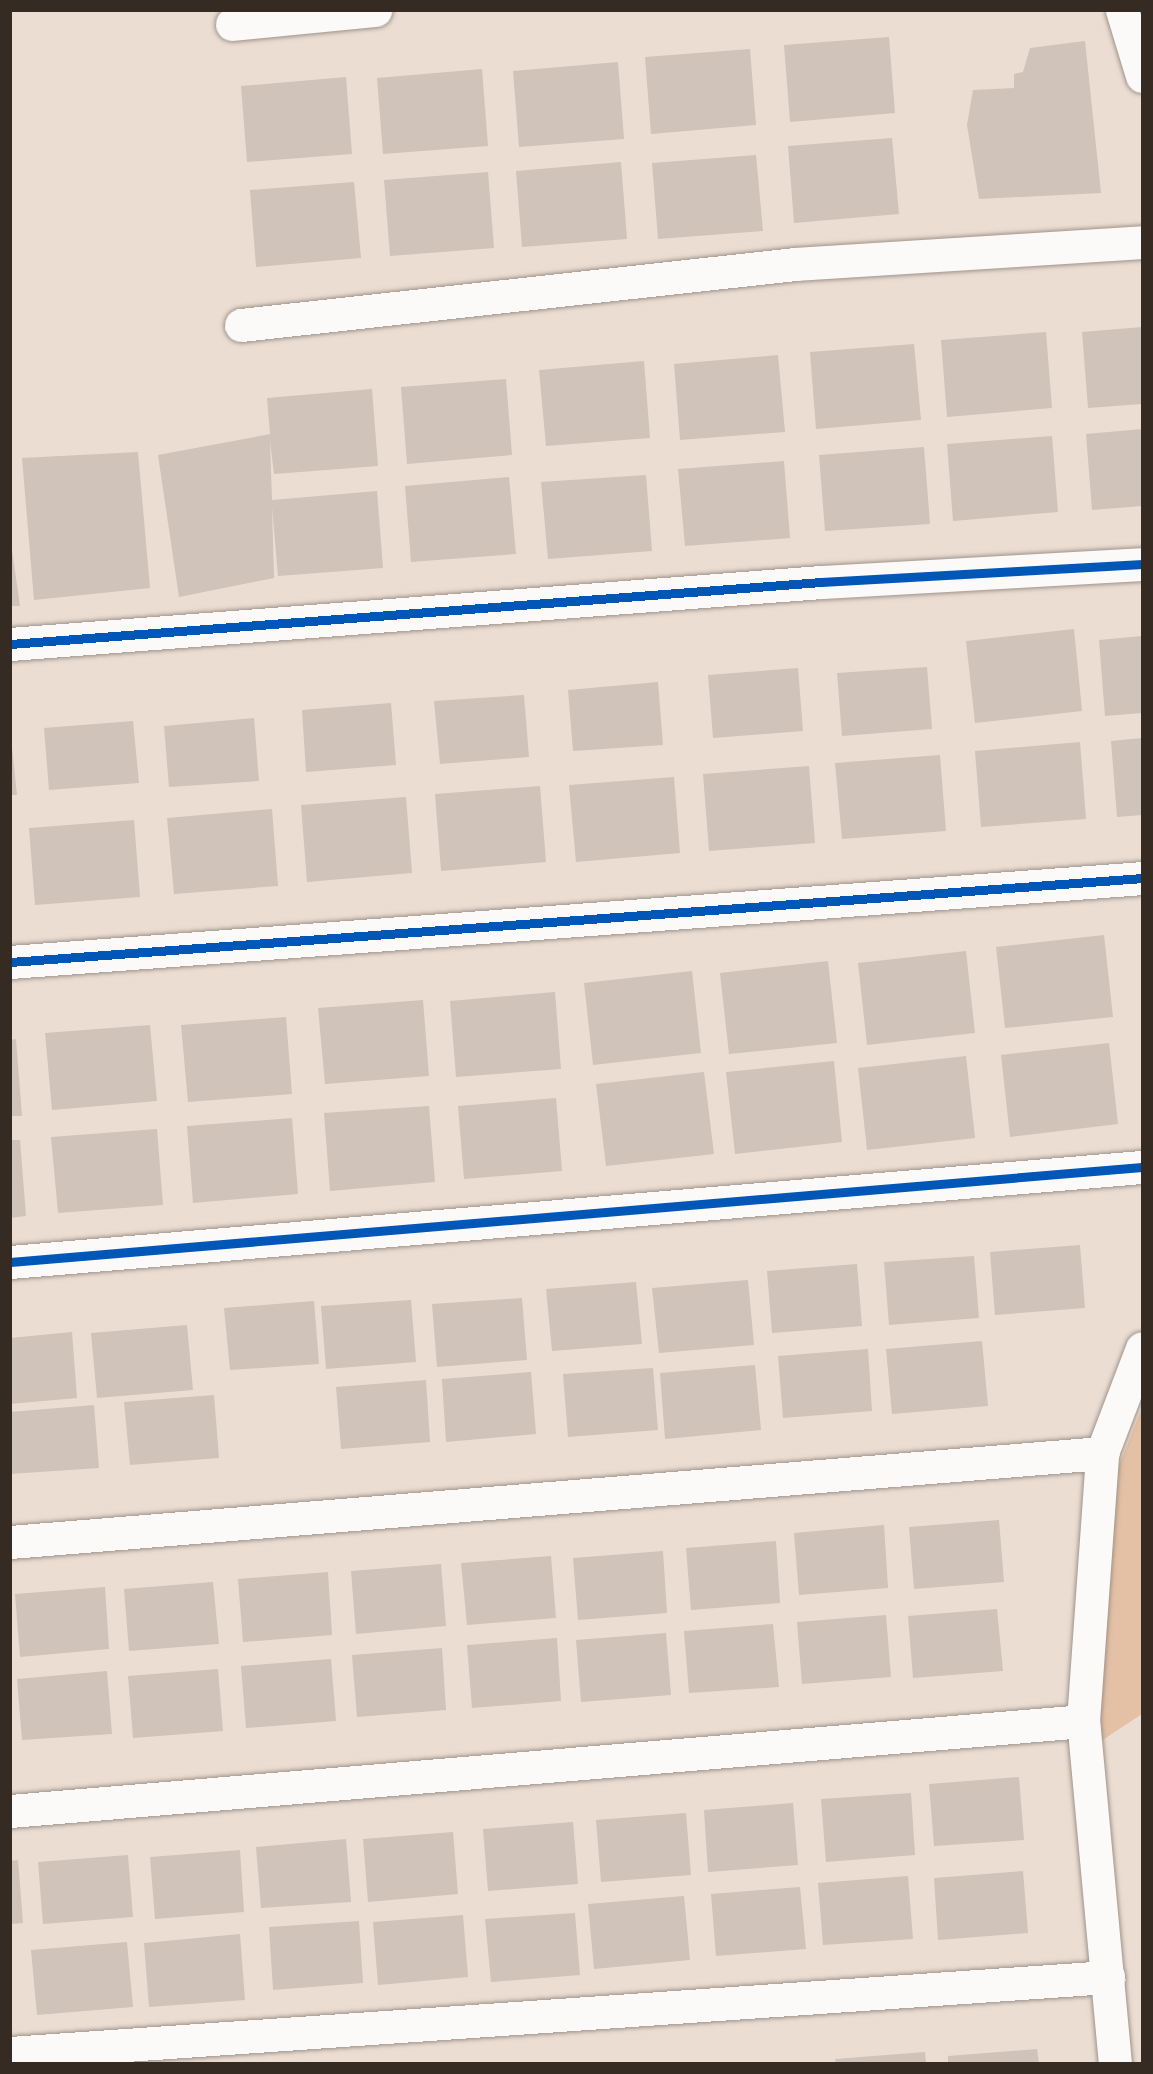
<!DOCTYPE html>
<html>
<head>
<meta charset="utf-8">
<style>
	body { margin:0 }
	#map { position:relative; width:1153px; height:2074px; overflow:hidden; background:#ecddd2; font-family:Overpass,sans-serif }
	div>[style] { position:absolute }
	.green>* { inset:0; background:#e4c1a5 }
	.building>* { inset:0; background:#cfc3ba }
	.roads { filter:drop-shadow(0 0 2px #9e948c) drop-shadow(0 0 2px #9e948c) }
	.minor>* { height:33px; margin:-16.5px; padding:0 16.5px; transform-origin:16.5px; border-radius:16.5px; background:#fcfaf8 }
	.cycleway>* { height:9px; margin:-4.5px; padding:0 4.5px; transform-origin:4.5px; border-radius:4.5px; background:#0057b8 }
	span { translate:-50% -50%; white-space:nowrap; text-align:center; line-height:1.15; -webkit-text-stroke:6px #fbebdf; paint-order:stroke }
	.frame { position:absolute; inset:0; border:12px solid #352b23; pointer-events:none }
</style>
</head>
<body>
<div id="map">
	<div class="green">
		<i style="clip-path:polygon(1142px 1408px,1142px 1714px,1098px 1743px,1116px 1473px)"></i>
	</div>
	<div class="building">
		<i style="clip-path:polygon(889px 37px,895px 113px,790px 122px,784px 45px)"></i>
		<i style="clip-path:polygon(1085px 41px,1101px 193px,979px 199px,967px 125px,973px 90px,1014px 88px,1014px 74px,1023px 72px,1030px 48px)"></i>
		<i style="clip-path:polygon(750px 49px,756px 125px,651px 134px,645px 57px)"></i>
		<i style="clip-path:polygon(618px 62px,624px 139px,519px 147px,513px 71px)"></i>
		<i style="clip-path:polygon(482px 69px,488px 146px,383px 154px,377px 78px)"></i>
		<i style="clip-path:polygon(346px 77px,352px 154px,247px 162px,241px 86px)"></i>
		<i style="clip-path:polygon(892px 138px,899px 214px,794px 223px,788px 146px)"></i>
		<i style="clip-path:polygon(756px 155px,763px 231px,658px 239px,652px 163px)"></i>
		<i style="clip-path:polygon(621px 162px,627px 239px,522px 247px,516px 171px)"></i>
		<i style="clip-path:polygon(488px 172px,494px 248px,390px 256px,384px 180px)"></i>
		<i style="clip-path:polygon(354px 182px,361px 258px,256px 267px,250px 190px)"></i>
		<i style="clip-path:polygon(1142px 327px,1142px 404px,1088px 408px,1082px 332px)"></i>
		<i style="clip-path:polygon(1046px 332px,1052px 408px,947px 417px,941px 340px)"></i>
		<i style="clip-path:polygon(914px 344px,921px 420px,816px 429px,810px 352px)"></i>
		<i style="clip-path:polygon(778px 355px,785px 432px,680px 440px,674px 364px)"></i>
		<i style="clip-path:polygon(644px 361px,650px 438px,546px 446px,539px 370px)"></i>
		<i style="clip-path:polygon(506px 379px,512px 455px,407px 464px,401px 387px)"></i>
		<i style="clip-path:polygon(372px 389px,378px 466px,274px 474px,270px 441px,272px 500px,377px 491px,383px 568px,278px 576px,272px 507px,274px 578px,179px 597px,158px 455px,270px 434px,267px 398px)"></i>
		<i style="clip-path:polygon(1142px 429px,1142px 506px,1092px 510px,1086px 434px)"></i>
		<i style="clip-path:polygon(1052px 436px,1058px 512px,953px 521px,947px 444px)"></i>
		<i style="clip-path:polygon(924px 447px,930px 524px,825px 531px,819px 455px)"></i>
		<i style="clip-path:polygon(138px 452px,150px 588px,34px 600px,22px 458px)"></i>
		<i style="clip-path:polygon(784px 461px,790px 538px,685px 546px,678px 469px)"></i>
		<i style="clip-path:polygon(646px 475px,652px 551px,548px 559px,541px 482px)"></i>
		<i style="clip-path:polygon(509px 477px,516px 554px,411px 562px,405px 486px)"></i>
		<i style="clip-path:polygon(12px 550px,20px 606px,10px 606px,10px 551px)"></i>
		<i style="clip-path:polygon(1074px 629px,1082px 711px,975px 723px,966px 641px)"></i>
		<i style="clip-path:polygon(1142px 636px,1142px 713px,1105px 716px,1099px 640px)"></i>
		<i style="clip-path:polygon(927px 667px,932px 729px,842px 736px,837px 673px)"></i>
		<i style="clip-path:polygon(798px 668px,803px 731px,713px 738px,708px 675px)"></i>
		<i style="clip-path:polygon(658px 682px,663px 745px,573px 751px,568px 690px)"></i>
		<i style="clip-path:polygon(524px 695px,529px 757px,440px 764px,434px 701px)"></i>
		<i style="clip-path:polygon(391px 703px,396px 765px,306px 772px,302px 710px)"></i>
		<i style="clip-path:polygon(254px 718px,259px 781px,169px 787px,164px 726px)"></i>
		<i style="clip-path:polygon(133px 721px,139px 783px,49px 790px,44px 728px)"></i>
		<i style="clip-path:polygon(1142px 738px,1142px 815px,1117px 817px,1111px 741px)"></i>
		<i style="clip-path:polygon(1080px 742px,1086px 819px,981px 827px,975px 751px)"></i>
		<i style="clip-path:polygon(12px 747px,17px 795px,10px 795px,10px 748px)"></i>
		<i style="clip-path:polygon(940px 755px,946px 831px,842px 839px,835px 763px)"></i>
		<i style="clip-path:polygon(809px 766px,815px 843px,709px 851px,703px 774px)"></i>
		<i style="clip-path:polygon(674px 777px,680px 853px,576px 862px,569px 785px)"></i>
		<i style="clip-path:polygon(540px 786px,546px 862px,441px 871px,435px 794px)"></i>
		<i style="clip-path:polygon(406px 797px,412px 873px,307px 882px,301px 805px)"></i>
		<i style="clip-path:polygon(272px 809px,278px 886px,174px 894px,167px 818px)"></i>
		<i style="clip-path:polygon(134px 820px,140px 897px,35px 905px,29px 828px)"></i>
		<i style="clip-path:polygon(1104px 935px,1113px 1017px,1005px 1028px,996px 947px)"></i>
		<i style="clip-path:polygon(966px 951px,975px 1033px,867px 1045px,858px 963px)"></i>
		<i style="clip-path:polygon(828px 961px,837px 1043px,729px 1054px,720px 973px)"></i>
		<i style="clip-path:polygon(692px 971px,701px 1053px,593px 1065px,584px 983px)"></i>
		<i style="clip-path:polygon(555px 992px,561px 1069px,456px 1077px,450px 1001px)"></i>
		<i style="clip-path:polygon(423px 1000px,429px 1076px,325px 1084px,318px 1008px)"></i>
		<i style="clip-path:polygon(286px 1017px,292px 1094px,188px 1102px,181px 1025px)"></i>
		<i style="clip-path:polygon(150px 1025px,157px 1101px,52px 1110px,45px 1033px)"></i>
		<i style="clip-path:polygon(16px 1039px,22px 1116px,10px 1116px,10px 1040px)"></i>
		<i style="clip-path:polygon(1109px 1043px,1118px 1124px,1010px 1137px,1001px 1055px)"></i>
		<i style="clip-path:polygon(966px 1056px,975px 1138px,867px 1150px,858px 1068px)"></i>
		<i style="clip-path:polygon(834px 1061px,842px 1142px,735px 1154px,726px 1072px)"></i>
		<i style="clip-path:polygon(704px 1072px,714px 1154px,606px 1166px,596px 1084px)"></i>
		<i style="clip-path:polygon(556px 1098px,562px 1171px,464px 1179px,458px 1106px)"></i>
		<i style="clip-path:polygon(429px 1106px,435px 1182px,330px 1191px,324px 1113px)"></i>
		<i style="clip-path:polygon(292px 1118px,298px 1194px,193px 1203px,187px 1126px)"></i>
		<i style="clip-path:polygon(157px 1129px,163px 1205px,58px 1213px,51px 1137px)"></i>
		<i style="clip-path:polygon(10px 1140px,20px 1140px,26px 1216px,10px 1218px)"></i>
		<i style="clip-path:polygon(1080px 1245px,1085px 1308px,995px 1315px,990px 1252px)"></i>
		<i style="clip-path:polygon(974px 1256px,979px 1318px,889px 1325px,884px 1262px)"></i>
		<i style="clip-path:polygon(857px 1264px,862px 1326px,772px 1333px,767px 1271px)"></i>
		<i style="clip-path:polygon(748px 1280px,754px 1345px,659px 1353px,652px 1288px)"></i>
		<i style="clip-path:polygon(636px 1282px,642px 1344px,552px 1351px,546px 1289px)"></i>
		<i style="clip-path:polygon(522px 1298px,527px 1360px,437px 1367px,432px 1304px)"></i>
		<i style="clip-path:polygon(411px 1300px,416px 1362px,326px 1369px,321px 1306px)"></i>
		<i style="clip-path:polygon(314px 1301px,319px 1364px,230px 1370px,224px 1308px)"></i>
		<i style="clip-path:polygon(187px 1325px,193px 1390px,97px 1398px,91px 1333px)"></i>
		<i style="clip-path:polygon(72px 1332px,77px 1398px,10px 1404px,10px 1338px)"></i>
		<i style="clip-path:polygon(982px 1341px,988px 1406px,892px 1414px,886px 1349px)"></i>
		<i style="clip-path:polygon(868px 1349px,872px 1411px,783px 1418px,778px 1356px)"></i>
		<i style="clip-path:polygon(755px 1365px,761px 1430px,665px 1439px,660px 1373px)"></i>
		<i style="clip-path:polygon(653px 1368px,658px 1430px,568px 1437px,563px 1374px)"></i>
		<i style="clip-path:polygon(531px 1372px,536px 1434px,446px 1442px,442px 1379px)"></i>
		<i style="clip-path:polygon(426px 1380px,430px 1442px,341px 1449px,336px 1387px)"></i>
		<i style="clip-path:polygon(214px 1395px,219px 1458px,130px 1465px,124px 1402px)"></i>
		<i style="clip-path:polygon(94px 1405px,99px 1468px,10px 1474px,10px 1412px)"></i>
		<i style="clip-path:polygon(999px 1520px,1004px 1582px,914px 1589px,909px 1527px)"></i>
		<i style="clip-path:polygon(884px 1525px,888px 1588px,799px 1595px,794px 1533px)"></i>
		<i style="clip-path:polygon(776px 1541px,780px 1603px,691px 1610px,686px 1548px)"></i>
		<i style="clip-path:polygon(663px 1551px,667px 1613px,578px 1620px,573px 1558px)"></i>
		<i style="clip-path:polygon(551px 1556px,556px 1618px,467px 1625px,461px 1563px)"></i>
		<i style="clip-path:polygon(441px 1564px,446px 1626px,356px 1634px,351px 1571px)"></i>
		<i style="clip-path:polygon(328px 1572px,332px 1635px,243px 1642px,238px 1579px)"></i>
		<i style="clip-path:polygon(213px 1582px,219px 1644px,129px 1651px,124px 1589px)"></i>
		<i style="clip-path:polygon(105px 1587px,109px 1649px,20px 1657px,15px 1594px)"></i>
		<i style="clip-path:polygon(997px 1609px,1003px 1671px,913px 1678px,908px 1616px)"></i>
		<i style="clip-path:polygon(886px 1615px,891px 1677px,802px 1684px,797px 1622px)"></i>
		<i style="clip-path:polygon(773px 1624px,779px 1687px,689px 1693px,684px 1631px)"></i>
		<i style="clip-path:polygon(666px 1633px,671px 1695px,581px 1702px,576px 1640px)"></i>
		<i style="clip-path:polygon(557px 1638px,561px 1701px,472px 1708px,467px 1645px)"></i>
		<i style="clip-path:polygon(442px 1648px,446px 1710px,357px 1717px,352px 1655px)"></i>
		<i style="clip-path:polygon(331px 1659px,336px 1721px,246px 1728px,241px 1666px)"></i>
		<i style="clip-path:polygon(218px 1669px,223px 1731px,133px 1738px,128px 1676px)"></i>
		<i style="clip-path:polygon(107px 1671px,112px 1734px,22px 1740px,17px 1679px)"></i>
		<i style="clip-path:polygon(1019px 1777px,1024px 1840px,934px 1846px,929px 1784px)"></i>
		<i style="clip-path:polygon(911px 1793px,915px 1855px,826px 1862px,821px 1799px)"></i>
		<i style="clip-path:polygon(793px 1803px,798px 1865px,708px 1872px,704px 1810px)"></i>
		<i style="clip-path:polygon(686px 1813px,691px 1875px,601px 1882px,596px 1820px)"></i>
		<i style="clip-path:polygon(573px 1822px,578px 1884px,488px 1891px,483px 1829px)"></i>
		<i style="clip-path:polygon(453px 1832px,458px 1894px,368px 1902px,363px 1839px)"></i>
		<i style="clip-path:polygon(346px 1839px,351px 1902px,261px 1908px,256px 1847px)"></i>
		<i style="clip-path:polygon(240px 1850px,244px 1912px,155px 1919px,150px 1857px)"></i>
		<i style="clip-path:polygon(128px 1855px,133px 1917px,43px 1924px,38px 1862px)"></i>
		<i style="clip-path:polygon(18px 1860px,23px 1923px,10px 1924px,10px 1861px)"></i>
		<i style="clip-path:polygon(1023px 1871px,1028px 1933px,938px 1940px,934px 1878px)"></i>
		<i style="clip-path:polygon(908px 1876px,913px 1939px,823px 1945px,818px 1883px)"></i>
		<i style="clip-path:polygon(800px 1887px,806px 1949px,716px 1956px,711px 1894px)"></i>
		<i style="clip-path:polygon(684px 1896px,690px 1960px,594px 1969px,588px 1904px)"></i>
		<i style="clip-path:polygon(575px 1913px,580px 1975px,491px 1982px,485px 1919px)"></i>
		<i style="clip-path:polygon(463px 1915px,468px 1977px,378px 1985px,373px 1922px)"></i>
		<i style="clip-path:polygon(359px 1921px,363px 1983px,273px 1990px,269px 1927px)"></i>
		<i style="clip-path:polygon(240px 1934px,245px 2000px,149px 2007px,144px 1943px)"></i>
		<i style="clip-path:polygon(127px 1942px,133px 2007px,37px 2015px,31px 1950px)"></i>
		<i style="clip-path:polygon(1037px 2049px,1039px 2064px,948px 2064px,948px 2056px)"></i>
		<i style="clip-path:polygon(925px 2052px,926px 2064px,836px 2064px,835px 2059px)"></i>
	</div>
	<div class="roads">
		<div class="minor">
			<i style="left:1122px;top:10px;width:69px;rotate:73.1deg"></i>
			<i style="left:232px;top:24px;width:144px;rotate:-5.6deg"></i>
			<i style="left:241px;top:325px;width:557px;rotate:-6.28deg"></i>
			<i style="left:795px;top:264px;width:348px;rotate:-3.6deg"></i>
			<i style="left:10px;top:644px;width:813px;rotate:-4.37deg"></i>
			<i style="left:821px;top:582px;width:322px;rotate:-3.2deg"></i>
			<i style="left:10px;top:962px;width:1135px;rotate:-4.24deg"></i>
			<i style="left:10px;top:1262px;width:1136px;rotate:-4.8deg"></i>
			<i style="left:10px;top:1542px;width:1096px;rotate:-4.66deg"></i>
			<i style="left:10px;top:1811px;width:1077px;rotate:-4.79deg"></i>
			<i style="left:10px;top:2053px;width:1101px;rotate:-3.96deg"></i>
			<i style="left:1115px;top:2064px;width:344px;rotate:-95.3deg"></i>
			<i style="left:1083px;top:1721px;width:269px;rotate:-85.9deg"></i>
			<i style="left:1102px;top:1453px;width:112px;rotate:-69.1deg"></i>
		</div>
	</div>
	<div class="cycleway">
		<i style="left:10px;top:644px;width:813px;rotate:-4.37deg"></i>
		<i style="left:821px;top:582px;width:322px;rotate:-3.2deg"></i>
		<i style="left:10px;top:962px;width:1135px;rotate:-4.24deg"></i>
		<i style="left:10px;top:1262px;width:1136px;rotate:-4.8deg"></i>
	</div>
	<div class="frame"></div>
</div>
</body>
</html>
